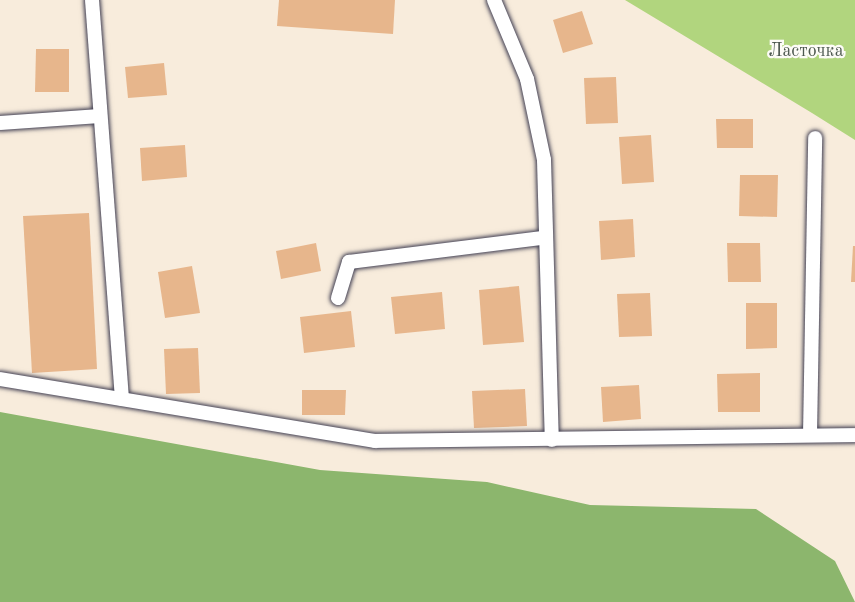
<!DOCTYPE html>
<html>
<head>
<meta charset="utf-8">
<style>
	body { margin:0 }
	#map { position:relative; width:855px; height:602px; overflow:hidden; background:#f8ecdc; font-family:"Old Standard TT",serif }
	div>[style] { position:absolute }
	.green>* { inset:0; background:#b1d57e }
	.forest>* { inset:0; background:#8cb66d }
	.building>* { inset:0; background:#e7b68c }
	.roads { filter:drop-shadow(0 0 2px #424053) drop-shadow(0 0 2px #424053) }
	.street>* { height:14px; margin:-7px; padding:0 7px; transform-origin:7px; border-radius:7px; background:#fff }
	span { translate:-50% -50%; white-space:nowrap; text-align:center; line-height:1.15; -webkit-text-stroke:4.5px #fdfcf7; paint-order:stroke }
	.park-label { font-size:18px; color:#4d584f }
</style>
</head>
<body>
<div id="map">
	<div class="green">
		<i style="clip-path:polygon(625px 0,855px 0,855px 140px,812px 113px)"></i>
	</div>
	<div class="forest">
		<i style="clip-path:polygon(0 412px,320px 470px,487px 482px,590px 505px,756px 509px,835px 561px,855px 602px,0 602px)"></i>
	</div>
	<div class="building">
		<i style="clip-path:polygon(279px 0,395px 0,393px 34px,277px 26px)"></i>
		<i style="clip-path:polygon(582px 11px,593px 44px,563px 53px,553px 20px)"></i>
		<i style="clip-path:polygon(36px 49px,69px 49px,69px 92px,35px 92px)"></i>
		<i style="clip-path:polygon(164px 63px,167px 95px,128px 98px,125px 67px)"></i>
		<i style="clip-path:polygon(616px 77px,618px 123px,586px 124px,584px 78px)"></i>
		<i style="clip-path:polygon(716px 119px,753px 119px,753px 148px,717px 148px)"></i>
		<i style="clip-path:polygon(651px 135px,654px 182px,622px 184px,619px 137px)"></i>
		<i style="clip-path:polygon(185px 145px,187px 177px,142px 181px,140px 148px)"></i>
		<i style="clip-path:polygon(740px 175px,778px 175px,777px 217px,739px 216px)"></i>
		<i style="clip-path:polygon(89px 213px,97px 369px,32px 373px,23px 216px)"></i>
		<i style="clip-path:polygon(633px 219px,635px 257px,601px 260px,599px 221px)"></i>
		<i style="clip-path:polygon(316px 243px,321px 271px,281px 279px,276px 251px)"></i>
		<i style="clip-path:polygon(727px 243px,760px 243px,761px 282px,728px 282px)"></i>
		<i style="clip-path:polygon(853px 246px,855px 246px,855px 282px,851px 282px)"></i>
		<i style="clip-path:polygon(192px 266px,200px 313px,165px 318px,158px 272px)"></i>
		<i style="clip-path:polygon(519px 286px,524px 342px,483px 345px,479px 290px)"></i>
		<i style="clip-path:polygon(442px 292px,445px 329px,395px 334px,391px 297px)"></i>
		<i style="clip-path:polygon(650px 293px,652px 336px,619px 337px,617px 294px)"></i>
		<i style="clip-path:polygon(746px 303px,777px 303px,777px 348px,746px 349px)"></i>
		<i style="clip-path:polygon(351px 311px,355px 347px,304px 353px,300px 317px)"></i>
		<i style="clip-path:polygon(198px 348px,200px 393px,166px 394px,164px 349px)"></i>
		<i style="clip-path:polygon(760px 373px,760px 412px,718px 412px,717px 374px)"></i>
		<i style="clip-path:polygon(639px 385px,641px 419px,603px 422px,601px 387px)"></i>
		<i style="clip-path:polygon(525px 389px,527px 426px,474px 428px,472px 391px)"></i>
		<i style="clip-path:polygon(302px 390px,346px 390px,345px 415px,302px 415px)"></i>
	</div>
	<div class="roads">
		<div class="street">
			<i style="left:92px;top:0;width:400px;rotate:85.7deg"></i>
			<i style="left:494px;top:0;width:86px;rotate:67.3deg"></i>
			<i style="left:527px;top:79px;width:83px;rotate:78.1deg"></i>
			<i style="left:544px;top:160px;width:280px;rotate:88.4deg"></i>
			<i style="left:0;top:123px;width:100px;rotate:-4deg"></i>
			<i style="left:338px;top:298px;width:38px;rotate:-73deg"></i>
			<i style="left:349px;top:262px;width:195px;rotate:-7.1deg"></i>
			<i style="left:0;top:379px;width:380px;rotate:9.4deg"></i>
			<i style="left:375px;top:441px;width:480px;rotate:-0.7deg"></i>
			<i style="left:810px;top:435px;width:297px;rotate:-89deg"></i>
		</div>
	</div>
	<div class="park-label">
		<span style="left:806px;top:51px">Ласточка</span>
	</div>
</div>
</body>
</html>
